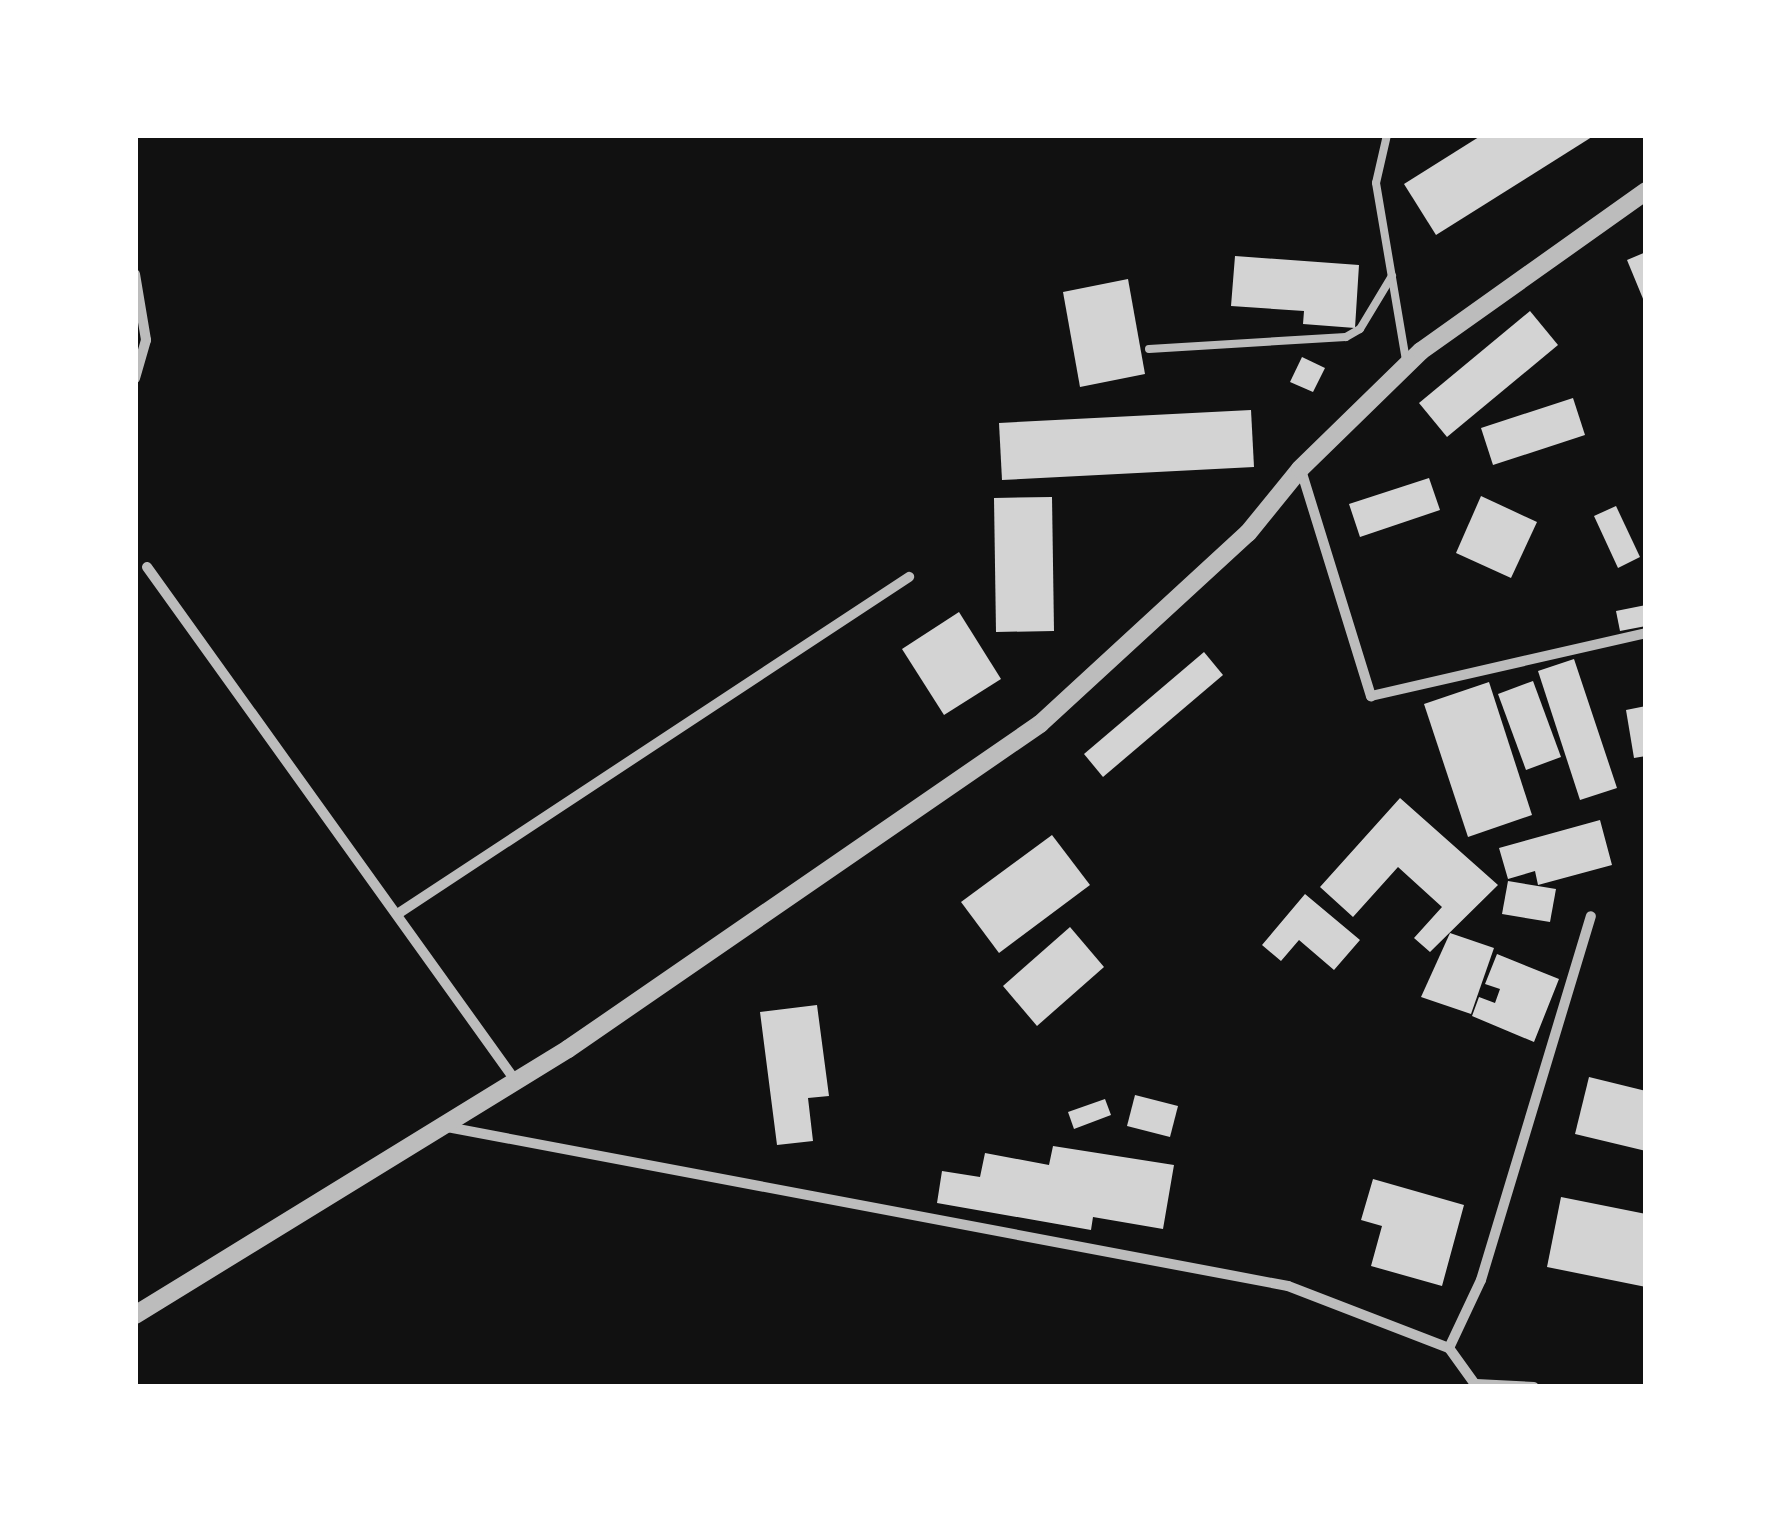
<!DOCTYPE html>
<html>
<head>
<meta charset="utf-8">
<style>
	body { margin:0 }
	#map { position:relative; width:1781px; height:1522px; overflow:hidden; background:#111; font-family:Helvetica,sans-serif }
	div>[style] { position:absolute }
	.building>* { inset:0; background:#d3d3d3 }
	.service>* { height:8px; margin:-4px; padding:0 4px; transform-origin:4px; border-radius:4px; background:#bcbcbc }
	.minor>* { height:10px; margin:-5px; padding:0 5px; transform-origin:5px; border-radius:5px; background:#bcbcbc }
	.tertiary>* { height:18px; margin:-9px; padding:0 9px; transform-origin:9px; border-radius:9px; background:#bcbcbc }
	span { translate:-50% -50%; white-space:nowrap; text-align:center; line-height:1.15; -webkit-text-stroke:8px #fff; paint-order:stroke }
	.frame { position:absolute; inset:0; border:138px solid #fff; pointer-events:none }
</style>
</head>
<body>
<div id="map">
	<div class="building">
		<i style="clip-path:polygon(1482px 135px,1595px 135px,1436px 235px,1404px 184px)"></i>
		<i style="clip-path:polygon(1646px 252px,1646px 306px,1627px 260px)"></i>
		<i style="clip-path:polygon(1235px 256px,1359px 265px,1355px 328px,1303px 324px,1304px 311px,1231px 306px)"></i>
		<i style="clip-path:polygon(1128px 279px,1145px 374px,1080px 387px,1063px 292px)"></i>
		<i style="clip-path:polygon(1530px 311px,1558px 345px,1447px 437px,1419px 403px)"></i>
		<i style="clip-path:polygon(1302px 357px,1325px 368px,1313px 392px,1290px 382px)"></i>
		<i style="clip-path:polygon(1573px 398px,1585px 435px,1493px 465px,1481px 428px)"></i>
		<i style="clip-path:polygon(1251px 410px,1254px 467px,1002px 480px,999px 423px)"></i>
		<i style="clip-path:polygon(1429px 478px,1440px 510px,1360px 537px,1349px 504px)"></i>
		<i style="clip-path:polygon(1481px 496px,1537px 522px,1511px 578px,1456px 553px)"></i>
		<i style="clip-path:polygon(1052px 497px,1054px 631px,996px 632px,994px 498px)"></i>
		<i style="clip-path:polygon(1616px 506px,1640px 557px,1618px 568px,1594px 516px)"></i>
		<i style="clip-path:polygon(1646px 605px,1646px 626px,1620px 631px,1616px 611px)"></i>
		<i style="clip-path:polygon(959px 612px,1001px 679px,944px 715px,902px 649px)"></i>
		<i style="clip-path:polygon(1204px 652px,1223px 675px,1103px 777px,1084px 754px)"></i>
		<i style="clip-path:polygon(1574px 659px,1617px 788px,1580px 800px,1538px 671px)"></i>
		<i style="clip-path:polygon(1533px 681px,1561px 757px,1526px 770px,1498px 694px)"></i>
		<i style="clip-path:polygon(1489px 682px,1532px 815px,1468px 837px,1424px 704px)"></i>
		<i style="clip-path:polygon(1646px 706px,1646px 756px,1634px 758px,1626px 710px)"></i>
		<i style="clip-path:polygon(1400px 798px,1498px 885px,1430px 952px,1414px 938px,1442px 907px,1398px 867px,1353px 917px,1320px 887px)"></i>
		<i style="clip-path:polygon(1600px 820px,1612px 865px,1538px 885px,1535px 871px,1508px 879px,1499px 848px)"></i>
		<i style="clip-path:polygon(1052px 835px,1090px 885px,999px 953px,961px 902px)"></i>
		<i style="clip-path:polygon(1508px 881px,1556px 889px,1550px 922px,1502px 914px)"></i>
		<i style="clip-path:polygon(1305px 894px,1360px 940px,1334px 970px,1299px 940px,1281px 961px,1262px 945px)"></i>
		<i style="clip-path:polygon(1070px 927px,1104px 967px,1037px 1026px,1003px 986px)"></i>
		<i style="clip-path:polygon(1450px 933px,1494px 948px,1471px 1014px,1421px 997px)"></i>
		<i style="clip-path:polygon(1497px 954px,1559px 979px,1534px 1042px,1472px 1016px,1479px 997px,1495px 1003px,1500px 989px,1485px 984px)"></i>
		<i style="clip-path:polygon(817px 1005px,829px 1096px,808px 1098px,813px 1141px,777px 1145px,760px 1012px)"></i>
		<i style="clip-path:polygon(1589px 1077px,1646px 1091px,1646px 1151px,1575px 1134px)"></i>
		<i style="clip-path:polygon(1135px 1095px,1178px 1106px,1170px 1137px,1127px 1126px)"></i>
		<i style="clip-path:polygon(1105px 1099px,1111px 1115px,1074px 1129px,1068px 1112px)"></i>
		<i style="clip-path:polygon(1053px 1146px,1174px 1165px,1163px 1229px,1093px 1217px,1091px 1230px,937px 1203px,942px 1171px,980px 1177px,985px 1153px,1049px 1165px)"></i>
		<i style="clip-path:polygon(1373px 1179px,1464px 1205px,1442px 1286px,1371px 1266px,1382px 1226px,1361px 1220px)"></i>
		<i style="clip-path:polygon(1561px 1197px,1646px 1214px,1646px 1287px,1547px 1267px)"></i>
	</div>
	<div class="service">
		<i style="left:1387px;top:135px;width:49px;rotate:102.9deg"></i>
		<i style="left:1376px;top:183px;width:180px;rotate:80.4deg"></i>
		<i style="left:1149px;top:349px;width:197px;rotate:-3.5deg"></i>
		<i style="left:1346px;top:337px;width:16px;rotate:-30deg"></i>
		<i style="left:1360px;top:329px;width:62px;rotate:-58.9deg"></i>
	</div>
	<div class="minor">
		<i style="left:135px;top:274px;width:67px;rotate:80.5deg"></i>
		<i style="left:146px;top:340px;width:40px;rotate:106deg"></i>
		<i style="left:1301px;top:470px;width:237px;rotate:72.8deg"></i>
		<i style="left:1371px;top:696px;width:282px;rotate:-12.9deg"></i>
		<i style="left:147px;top:567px;width:631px;rotate:54.35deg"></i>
		<i style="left:399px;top:913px;width:611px;rotate:-33.38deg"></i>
		<i style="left:442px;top:1126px;width:861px;rotate:10.71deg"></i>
		<i style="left:1288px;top:1286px;width:173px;rotate:21.1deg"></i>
		<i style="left:1449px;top:1348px;width:48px;rotate:54.3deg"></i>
		<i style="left:1449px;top:1348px;width:75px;rotate:-64.8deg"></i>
		<i style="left:1481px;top:1280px;width:380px;rotate:-73.2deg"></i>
		<i style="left:1476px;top:1384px;width:58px;rotate:3deg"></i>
	</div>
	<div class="tertiary">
		<i style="left:135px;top:1315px;width:508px;rotate:-31.56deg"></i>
		<i style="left:568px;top:1049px;width:573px;rotate:-34.55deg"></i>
		<i style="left:1040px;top:724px;width:282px;rotate:-42.6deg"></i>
		<i style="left:1248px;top:533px;width:82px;rotate:-50.9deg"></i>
		<i style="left:1300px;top:469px;width:169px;rotate:-44.3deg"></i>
		<i style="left:1421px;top:351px;width:276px;rotate:-35.4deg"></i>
	</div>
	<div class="frame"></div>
</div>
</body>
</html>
